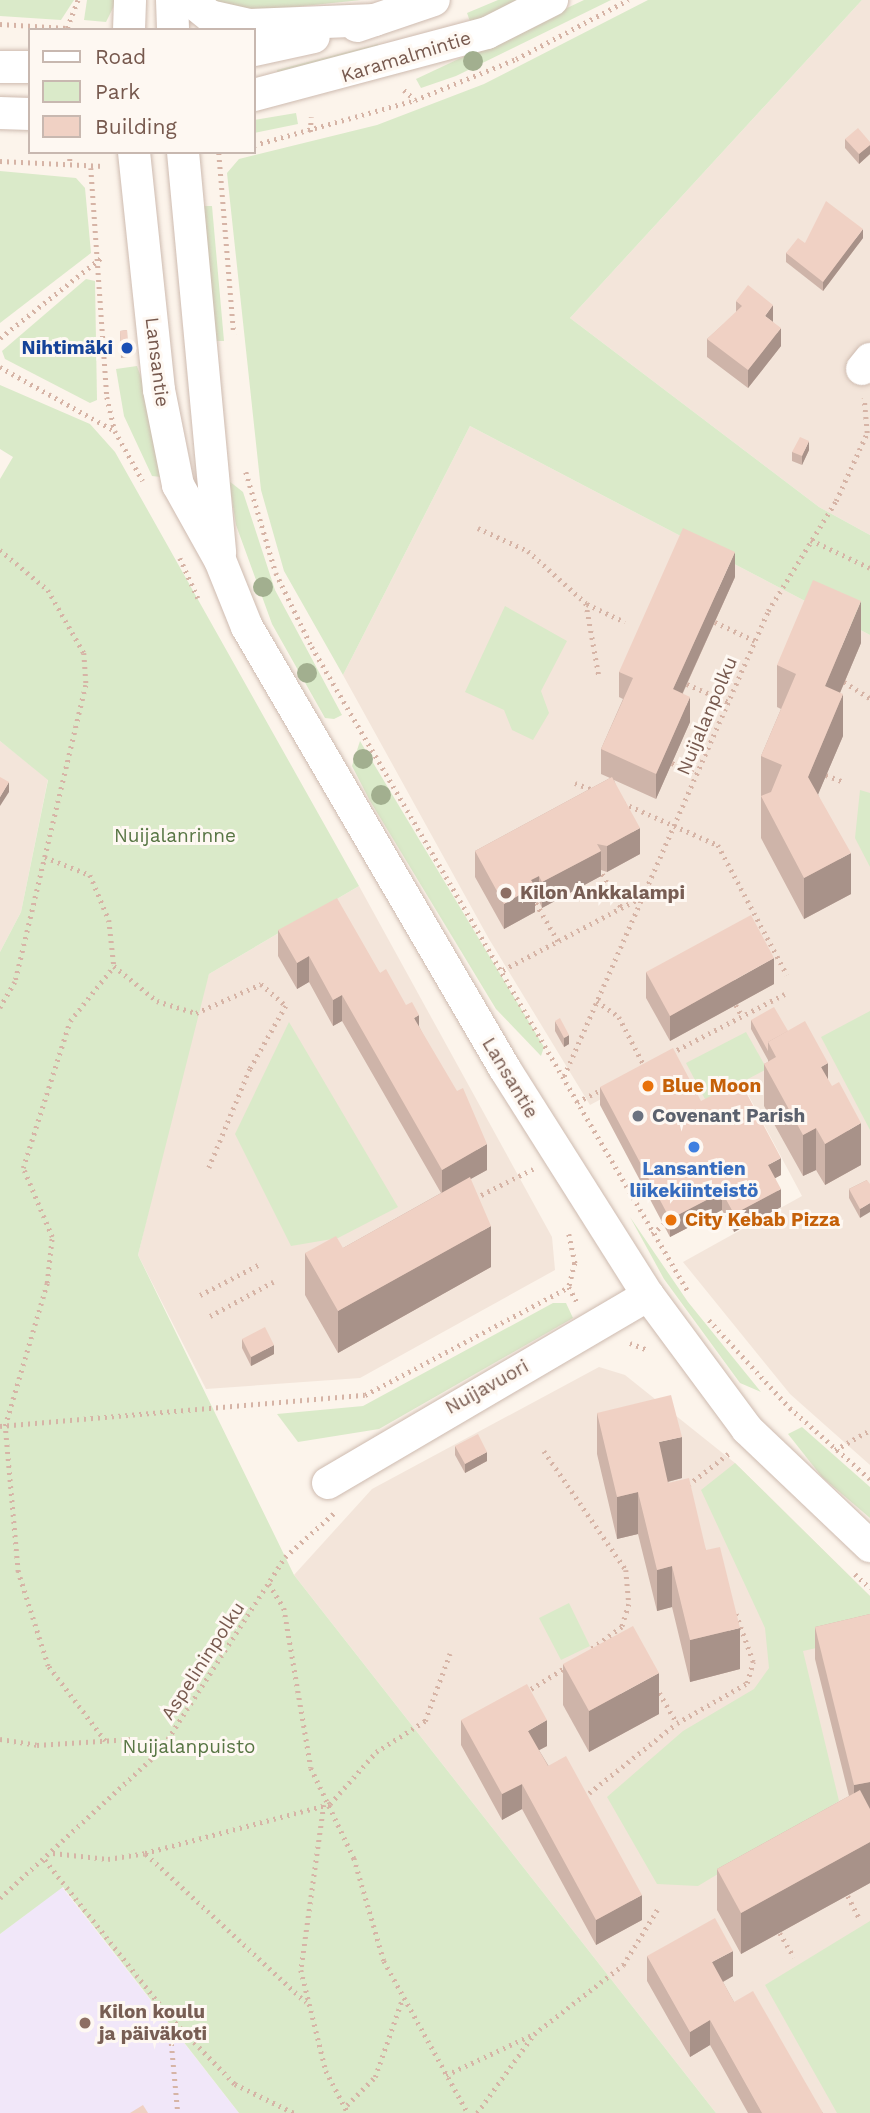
<!DOCTYPE html>
<html>
<head>
<meta charset="utf-8">
<style>
	body { margin:0 }
	#map { position:relative; width:870px; height:2113px; overflow:hidden; background:#fcf4eb; font-family:"Work Sans",sans-serif }
	div>[style] { position:absolute }
	.residential>* { inset:0; background:#f3e5da }
	.education>* { inset:0; background:#f1e7f9 }
	.green>* { inset:0; background:#daeac9 }
	.path>* { height:4.5px; margin-top:-2.25px; transform-origin:0; background:repeating-linear-gradient(90deg,#d6b4a6 0 2px,transparent 0 7px) }
	.roads { filter:drop-shadow(0 0 2px #cebbb0) drop-shadow(0 0 2px #cebbb0) }
	.minor>* { height:32px; margin:-16px; padding:0 16px; transform-origin:16px; border-radius:16px; background:#fff }
	.trees>* { width:20px; height:20px; margin:-10px; border-radius:50%; background:#a2af8f }
	.wall>* { inset:0; background:#ceb4a9 }
	.shaded-wall>* { inset:0; background:#a89289 }
	.building>* { inset:0; background:#f0d1c4 }
	.dots>* { width:19px; height:19px; translate:-50% -50%; box-sizing:border-box; border:4px solid #fef8f2; border-radius:50% }
	span { translate:-50% -50%; white-space:nowrap; text-align:center; line-height:1.15; -webkit-text-stroke:6px #fef8f2; paint-order:stroke }
	.street-label { font-size:19px; color:#77594e }
	.transit-label { font-size:19px; color:#164399; font-weight:700 }
	.right { translate:-100% -50%; text-align:right }
	.park-label { font-size:19px; color:#587644 }
	.education-label { font-size:19px; color:#785e54; font-weight:700 }
	.left { translate:0 -50%; text-align:left }
	.food-label { font-size:19px; color:#c56008; font-weight:700 }
	.worship-label { font-size:19px; color:#5b616d; font-weight:700 }
	.shop-label { font-size:19px; color:#366cbe; font-weight:700 }
	.legend { position:absolute; left:28px; top:28px; width:228px; height:126px; box-sizing:border-box; background:#fef8f2; border:2px solid #c8b8b0; margin:0; padding:9px 12px; list-style:none; font-size:21px; color:#77594e }
	.legend li { display:flex; align-items:center; gap:14px; height:35px }
	.legend b { width:35px; border:2px solid #c8b8b0 }
</style>
</head>
<body>
<div id="map">
	<div class="residential">
		<i style="clip-path:polygon(862px 0,870px 0,870px 535px,819px 507px,570px 318px)"></i>
		<i style="clip-path:polygon(470px 426px,870px 635px,870px 1465px,790px 1394px,683px 1262px,802px 1196px,745px 1089px,705px 1109px,677px 1058px,590px 1105px,489px 939px,343px 675px)"></i>
		<i style="clip-path:polygon(0 741px,48px 779px,21px 912px,0 952px)"></i>
		<i style="clip-path:polygon(359px 886px,552px 1237px,555px 1270px,360px 1378px,206px 1389px,138px 1255px,196px 1013px,209px 974px)"></i>
		<i style="clip-path:polygon(599px 1367px,625px 1375px,735px 1463px,870px 1596px,870px 2113px,716px 2113px,294px 1575px,372px 1489px)"></i>
	</div>
	<div class="education">
		<i style="clip-path:polygon(62px 1887px,239px 2113px,0 2113px,0 1934px)"></i>
	</div>
	<div class="green">
		<i style="clip-path:polygon(0 0,74px 0,61px 20px,0 16px)"></i>
		<i style="clip-path:polygon(87px 0,117px 0,106px 22px,84px 20px)"></i>
		<i style="clip-path:polygon(213px 0,361px 0,236px 13px)"></i>
		<i style="clip-path:polygon(498px 0,527px 0,471px 24px,467px 13px)"></i>
		<i style="clip-path:polygon(584px 0,611px 0,456px 76px,421px 88px,416px 79px)"></i>
		<i style="clip-path:polygon(648px 0,862px 0,570px 318px,819px 507px,870px 535px,870px 635px,470px 426px,343px 675px,284px 571px,261px 490px,227px 173px,239px 159px,377px 125px,484px 84px)"></i>
		<i style="clip-path:polygon(378px 44px,381px 55px,280px 82px,277px 70px)"></i>
		<i style="clip-path:polygon(296px 113px,298px 124px,254px 133px,254px 120px)"></i>
		<i style="clip-path:polygon(0 171px,76px 178px,85px 188px,91px 253px,0 323px)"></i>
		<i style="clip-path:polygon(198px 206px,212px 206px,224px 341px,210px 341px)"></i>
		<i style="clip-path:polygon(86px 279px,95px 281px,97px 400px,90px 403px,5px 359px,2px 351px)"></i>
		<i style="clip-path:polygon(137px 366px,160px 431px,170px 478px,152px 476px,124px 416px,116px 369px)"></i>
		<i style="clip-path:polygon(0 385px,90px 424px,115px 452px,359px 886px,209px 974px,138px 1255px,294px 1575px,716px 2113px,239px 2113px,63px 1887px,0 1934px,0 952px,21px 912px,48px 780px,0 741px,0 479px,13px 457px,0 449px)"></i>
		<i style="clip-path:polygon(229px 481px,243px 492px,275px 590px,342px 715px,334px 719px,325px 718px,272px 624px,236px 525px)"></i>
		<i style="clip-path:polygon(505px 606px,567px 641px,541px 691px,549px 713px,533px 740px,512px 730px,504px 710px,465px 692px)"></i>
		<i style="clip-path:polygon(360px 741px,544px 1047px,541px 1056px,496px 1009px,370px 801px,352px 766px)"></i>
		<i style="clip-path:polygon(860px 790px,870px 793px,870px 867px,855px 838px)"></i>
		<i style="clip-path:polygon(870px 1011px,870px 1130px,821px 1037px)"></i>
		<i style="clip-path:polygon(289px 1022px,398px 1207px,338px 1238px,291px 1246px,235px 1134px)"></i>
		<i style="clip-path:polygon(746px 1032px,767px 1069px,706px 1101px,686px 1063px)"></i>
		<i style="clip-path:polygon(630px 1217px,688px 1302px,761px 1392px,740px 1383px,664px 1279px)"></i>
		<i style="clip-path:polygon(553px 1303px,566px 1303px,573px 1318px,379px 1429px,298px 1442px,277px 1414px,363px 1406px)"></i>
		<i style="clip-path:polygon(802px 1427px,870px 1487px,870px 1518px,822px 1477px,788px 1434px)"></i>
		<i style="clip-path:polygon(735px 1463px,870px 1596px,870px 1636px,803px 1651px,839px 1801px,698px 1886px,657px 1884px,607px 1797px,683px 1731px,754px 1689px,769px 1668px,765px 1628px,701px 1490px)"></i>
		<i style="clip-path:polygon(569px 1603px,590px 1646px,561px 1660px,539px 1618px)"></i>
		<i style="clip-path:polygon(870px 1921px,870px 2113px,837px 2113px,765px 1985px)"></i>
	</div>
	<div class="path">
		<i style="left:0;top:24px;width:67px;rotate:3.4deg"></i>
		<i style="left:67px;top:28px;width:30px;rotate:-69deg"></i>
		<i style="left:404px;top:90px;width:15px;rotate:42deg"></i>
		<i style="left:310px;top:132px;width:15px;rotate:-86deg"></i>
		<i style="left:254px;top:145px;width:167px;rotate:-15.6deg"></i>
		<i style="left:415px;top:100px;width:109px;rotate:-22.1deg"></i>
		<i style="left:516px;top:59px;width:127px;rotate:-27.8deg"></i>
		<i style="left:70px;top:152px;width:13px;rotate:90deg"></i>
		<i style="left:219px;top:153px;width:182px;rotate:85.3deg"></i>
		<i style="left:0;top:161px;width:104px;rotate:2.8deg"></i>
		<i style="left:91px;top:168px;width:230px;rotate:86deg"></i>
		<i style="left:107px;top:397px;width:35px;rotate:77deg"></i>
		<i style="left:115px;top:431px;width:57px;rotate:60.8deg"></i>
		<i style="left:0;top:338px;width:129px;rotate:-38.4deg"></i>
		<i style="left:0;top:367px;width:132px;rotate:29.1deg"></i>
		<i style="left:246px;top:472px;width:105px;rotate:73.5deg"></i>
		<i style="left:276px;top:573px;width:82px;rotate:64.1deg"></i>
		<i style="left:312px;top:647px;width:748px;rotate:59.73deg"></i>
		<i style="left:478px;top:528px;width:55px;rotate:24.7deg"></i>
		<i style="left:528px;top:551px;width:78px;rotate:41.9deg"></i>
		<i style="left:586px;top:603px;width:74px;rotate:79.9deg"></i>
		<i style="left:811px;top:540px;width:65px;rotate:25.4deg"></i>
		<i style="left:0;top:550px;width:62px;rotate:39.8deg"></i>
		<i style="left:48px;top:590px;width:73px;rotate:60.3deg"></i>
		<i style="left:84px;top:653px;width:32px;rotate:86deg"></i>
		<i style="left:86px;top:685px;width:305px;rotate:103.4deg"></i>
		<i style="left:15px;top:982px;width:30px;rotate:120deg"></i>
		<i style="left:180px;top:558px;width:44px;rotate:65.8deg"></i>
		<i style="left:587px;top:604px;width:42px;rotate:25.3deg"></i>
		<i style="left:715px;top:622px;width:44px;rotate:25.4deg"></i>
		<i style="left:844px;top:682px;width:31px;rotate:32deg"></i>
		<i style="left:687px;top:684px;width:45px;rotate:23.7deg"></i>
		<i style="left:672px;top:763px;width:27px;rotate:24deg"></i>
		<i style="left:826px;top:775px;width:19px;rotate:21deg"></i>
		<i style="left:575px;top:783px;width:22px;rotate:21deg"></i>
		<i style="left:623px;top:803px;width:104px;rotate:23.9deg"></i>
		<i style="left:718px;top:845px;width:147px;rotate:62deg"></i>
		<i style="left:45px;top:857px;width:48px;rotate:21.8deg"></i>
		<i style="left:90px;top:875px;width:49px;rotate:67.1deg"></i>
		<i style="left:109px;top:920px;width:46px;rotate:83.8deg"></i>
		<i style="left:114px;top:966px;width:55px;rotate:39.1deg"></i>
		<i style="left:157px;top:1001px;width:41px;rotate:17.1deg"></i>
		<i style="left:196px;top:1013px;width:71px;rotate:-24deg"></i>
		<i style="left:261px;top:984px;width:33px;rotate:41deg"></i>
		<i style="left:286px;top:1006px;width:73px;rotate:119.7deg"></i>
		<i style="left:250px;top:1069px;width:107px;rotate:112.5deg"></i>
		<i style="left:599px;top:868px;width:45px;rotate:60.6deg"></i>
		<i style="left:536px;top:903px;width:44px;rotate:59.9deg"></i>
		<i style="left:503px;top:970px;width:159px;rotate:-27.7deg"></i>
		<i style="left:597px;top:1001px;width:27px;rotate:36deg"></i>
		<i style="left:619px;top:1017px;width:56px;rotate:62.5deg"></i>
		<i style="left:736px;top:1005px;width:13px;rotate:61deg"></i>
		<i style="left:671px;top:1053px;width:128px;rotate:-27.4deg"></i>
		<i style="left:564px;top:1076px;width:508px;rotate:-66.31deg"></i>
		<i style="left:768px;top:611px;width:129px;rotate:-58.3deg"></i>
		<i style="left:836px;top:501px;width:75px;rotate:-65.5deg"></i>
		<i style="left:867px;top:433px;width:35px;rotate:-95deg"></i>
		<i style="left:577px;top:1102px;width:30px;rotate:-27deg"></i>
		<i style="left:475px;top:1198px;width:65px;rotate:-26.6deg"></i>
		<i style="left:569px;top:1234px;width:30px;rotate:78deg"></i>
		<i style="left:575px;top:1263px;width:25px;rotate:104deg"></i>
		<i style="left:569px;top:1287px;width:17px;rotate:62deg"></i>
		<i style="left:652px;top:1234px;width:16px;rotate:-40deg"></i>
		<i style="left:200px;top:1295px;width:68px;rotate:-27.3deg"></i>
		<i style="left:210px;top:1316px;width:72px;rotate:-28.4deg"></i>
		<i style="left:709px;top:1320px;width:120px;rotate:47.4deg"></i>
		<i style="left:790px;top:1408px;width:107px;rotate:41.6deg"></i>
		<i style="left:630px;top:1343px;width:19px;rotate:21deg"></i>
		<i style="left:0;top:1426px;width:366px;rotate:-4.9deg"></i>
		<i style="left:365px;top:1395px;width:231px;rotate:-27.9deg"></i>
		<i style="left:835px;top:1450px;width:40px;rotate:-29.7deg"></i>
		<i style="left:544px;top:1451px;width:145px;rotate:55.4deg"></i>
		<i style="left:626px;top:1570px;width:34px;rotate:85deg"></i>
		<i style="left:629px;top:1604px;width:24px;rotate:107deg"></i>
		<i style="left:622px;top:1627px;width:39px;rotate:144deg"></i>
		<i style="left:688px;top:1485px;width:51px;rotate:-37.8deg"></i>
		<i style="left:855px;top:1574px;width:21px;rotate:43deg"></i>
		<i style="left:269px;top:1584px;width:28px;rotate:58deg"></i>
		<i style="left:284px;top:1608px;width:162px;rotate:80.4deg"></i>
		<i style="left:311px;top:1768px;width:100px;rotate:64.5deg"></i>
		<i style="left:354px;top:1858px;width:107px;rotate:73.8deg"></i>
		<i style="left:384px;top:1961px;width:174px;rotate:61.1deg"></i>
		<i style="left:656px;top:1687px;width:42px;rotate:59.7deg"></i>
		<i style="left:531px;top:1689px;width:41px;rotate:-32.2deg"></i>
		<i style="left:0;top:1739px;width:37px;rotate:9deg"></i>
		<i style="left:37px;top:1745px;width:95px;rotate:-3.6deg"></i>
		<i style="left:132px;top:1739px;width:30px;rotate:23deg"></i>
		<i style="left:105px;top:1741px;width:94px;rotate:-127.2deg"></i>
		<i style="left:48px;top:1666px;width:99px;rotate:-107.7deg"></i>
		<i style="left:18px;top:1572px;width:147px;rotate:-95.1deg"></i>
		<i style="left:5px;top:1426px;width:149px;rotate:-73.6deg"></i>
		<i style="left:47px;top:1283px;width:46px;rotate:-83.8deg"></i>
		<i style="left:52px;top:1237px;width:75px;rotate:-112.8deg"></i>
		<i style="left:23px;top:1168px;width:154px;rotate:-72.3deg"></i>
		<i style="left:70px;top:1021px;width:70px;rotate:-51.3deg"></i>
		<i style="left:589px;top:1793px;width:112px;rotate:-38.5deg"></i>
		<i style="left:677px;top:1723px;width:81px;rotate:-29.7deg"></i>
		<i style="left:747px;top:1683px;width:22px;rotate:-74deg"></i>
		<i style="left:753px;top:1662px;width:53px;rotate:-109.8deg"></i>
		<i style="left:324px;top:1805px;width:167px;rotate:97.9deg"></i>
		<i style="left:301px;top:1970px;width:104px;rotate:76.1deg"></i>
		<i style="left:326px;top:2071px;width:47px;rotate:62.4deg"></i>
		<i style="left:53px;top:1853px;width:55px;rotate:6.2deg"></i>
		<i style="left:108px;top:1859px;width:37px;rotate:-9deg"></i>
		<i style="left:145px;top:1853px;width:191px;rotate:-14.8deg"></i>
		<i style="left:330px;top:1804px;width:69px;rotate:-48.5deg"></i>
		<i style="left:376px;top:1752px;width:58px;rotate:-32.3deg"></i>
		<i style="left:425px;top:1721px;width:72px;rotate:-69.8deg"></i>
		<i style="left:146px;top:1854px;width:218px;rotate:42.8deg"></i>
		<i style="left:45px;top:1860px;width:199px;rotate:51.5deg"></i>
		<i style="left:169px;top:2016px;width:97px;rotate:84.7deg"></i>
		<i style="left:848px;top:1896px;width:25px;rotate:63deg"></i>
		<i style="left:0;top:1898px;width:217px;rotate:-42.6deg"></i>
		<i style="left:160px;top:1751px;width:231px;rotate:-57.2deg"></i>
		<i style="left:285px;top:1557px;width:66px;rotate:-41.9deg"></i>
		<i style="left:780px;top:1933px;width:28px;rotate:60deg"></i>
		<i style="left:170px;top:2017px;width:93px;rotate:45.9deg"></i>
		<i style="left:235px;top:2084px;width:66px;rotate:26.2deg"></i>
		<i style="left:446px;top:2075px;width:97px;rotate:-25deg"></i>
		<i style="left:347px;top:2105px;width:40px;rotate:-45deg"></i>
		<i style="left:375px;top:2077px;width:82px;rotate:-70.7deg"></i>
		<i style="left:477px;top:2113px;width:97px;rotate:-54.2deg"></i>
		<i style="left:534px;top:2034px;width:113px;rotate:-37.8deg"></i>
		<i style="left:623px;top:1965px;width:65px;rotate:-58.3deg"></i>
	</div>
	<div class="roads">
		<div class="minor">
			<i style="left:172px;top:0;width:30px;rotate:88deg"></i>
			<i style="left:190px;top:0;width:26px;rotate:39deg"></i>
			<i style="left:210px;top:16px;width:41px;rotate:12.7deg"></i>
			<i style="left:250px;top:25px;width:125px;rotate:-2.3deg"></i>
			<i style="left:357px;top:26px;width:81px;rotate:-18.7deg"></i>
			<i style="left:129px;top:30px;width:30px;rotate:-88deg"></i>
			<i style="left:254px;top:50px;width:61px;rotate:-12.2deg"></i>
			<i style="left:0;top:67px;width:30px"></i>
			<i style="left:254px;top:95px;width:241px;rotate:-14.9deg"></i>
			<i style="left:487px;top:33px;width:73px;rotate:-26.9deg"></i>
			<i style="left:0;top:113px;width:30px;rotate:2deg"></i>
			<i style="left:134px;top:152px;width:239px;rotate:84deg"></i>
			<i style="left:159px;top:390px;width:97px;rotate:78.7deg"></i>
			<i style="left:178px;top:485px;width:86px;rotate:60.8deg"></i>
			<i style="left:220px;top:560px;width:72px;rotate:68.1deg"></i>
			<i style="left:247px;top:627px;width:512px;rotate:59.73deg"></i>
			<i style="left:505px;top:1069px;width:267px;rotate:57.7deg"></i>
			<i style="left:648px;top:1295px;width:167px;rotate:53.5deg"></i>
			<i style="left:747px;top:1429px;width:170px;rotate:43.6deg"></i>
			<i style="left:183px;top:152px;width:402px;rotate:84.7deg"></i>
			<i style="left:862px;top:369px;width:13px;rotate:-51deg"></i>
			<i style="left:328px;top:1483px;width:371px;rotate:-30.4deg"></i>
		</div>
	</div>
	<div class="trees">
		<i style="left:473px;top:61px"></i>
		<i style="left:263px;top:587px"></i>
		<i style="left:307px;top:673px"></i>
		<i style="left:363px;top:759px"></i>
		<i style="left:381px;top:795px"></i>
	</div>
	<div class="wall">
		<i style="clip-path:polygon(845px 139px,870px 142px,870px 154px,859px 164px,845px 148px)"></i>
		<i style="clip-path:polygon(863px 238px,823px 291px,786px 262px,786px 253px,805px 243px)"></i>
		<i style="clip-path:polygon(736px 301px,773px 322px,781px 346px,748px 388px,707px 357px,707px 339px,736px 313px)"></i>
		<i style="clip-path:polygon(127px 330px,128px 357px,121px 358px,120px 331px)"></i>
		<i style="clip-path:polygon(809px 450px,802px 465px,792px 461px,792px 452px)"></i>
		<i style="clip-path:polygon(735px 577px,683px 693px,690px 722px,656px 799px,614px 780px,640px 854px,607px 872px,601px 870px,601px 876px,542px 908px,539px 901px,535px 903px,535px 912px,504px 929px,475px 877px,475px 851px,610px 778px,601px 774px,601px 749px,623px 699px,619px 697px,619px 672px)"></i>
		<i style="clip-path:polygon(861px 643px,840px 693px,843px 736px,818px 794px,851px 894px,804px 919px,761px 838px,761px 756px,781px 709px,777px 707px,777px 665px)"></i>
		<i style="clip-path:polygon(278px 930px,380px 973px,419px 1026px,487px 1170px,470px 1179px,491px 1267px,338px 1353px,305px 1295px,305px 1253px,343px 1248px,441px 1193px,342px 1021px,333px 1026px,309px 982px,297px 989px,278px 956px)"></i>
		<i style="clip-path:polygon(646px 972px,774px 984px,670px 1041px,646px 998px)"></i>
		<i style="clip-path:polygon(751px 1020px,788px 1031px,828px 1080px,861px 1165px,825px 1185px,816px 1170px,803px 1176px,764px 1106px,764px 1064px,768px 1062px,768px 1060px,751px 1029px)"></i>
		<i style="clip-path:polygon(555px 1021px,569px 1044px,564px 1047px,555px 1031px)"></i>
		<i style="clip-path:polygon(600px 1087px,701px 1101px,781px 1175px,775px 1178px,781px 1207px,734px 1232px,722px 1210px,670px 1237px,600px 1105px)"></i>
		<i style="clip-path:polygon(867px 1180px,860px 1218px,849px 1198px,849px 1189px)"></i>
		<i style="clip-path:polygon(242px 1339px,274px 1354px,251px 1366px,242px 1348px)"></i>
		<i style="clip-path:polygon(597px 1413px,682px 1478px,668px 1482px,706px 1550px,740px 1669px,690px 1682px,672px 1607px,657px 1611px,638px 1534px,617px 1539px,597px 1454px)"></i>
		<i style="clip-path:polygon(455px 1446px,487px 1461px,465px 1473px,455px 1455px)"></i>
		<i style="clip-path:polygon(870px 1614px,870px 1883px,741px 1954px,717px 1910px,717px 1869px,849px 1796px,815px 1659px,815px 1627px)"></i>
		<i style="clip-path:polygon(563px 1664px,659px 1714px,589px 1752px,563px 1705px)"></i>
		<i style="clip-path:polygon(461px 1720px,547px 1746px,539px 1750px,642px 1920px,596px 1945px,522px 1809px,502px 1820px,461px 1745px)"></i>
		<i style="clip-path:polygon(647px 1956px,733px 1976px,723px 1982px,734px 2002px,823px 2113px,748px 2113px,710px 2045px,690px 2057px,647px 1981px)"></i>
	</div>
	<div class="shaded-wall">
		<i style="clip-path:polygon(870px 145px,870px 154px,859px 164px,859px 154px)"></i>
		<i style="clip-path:polygon(863px 229px,863px 238px,823px 291px,823px 282px)"></i>
		<i style="clip-path:polygon(773px 305px,773px 322px,765px 316px)"></i>
		<i style="clip-path:polygon(781px 328px,781px 346px,748px 388px,748px 370px)"></i>
		<i style="clip-path:polygon(809px 441px,809px 450px,802px 465px,802px 456px)"></i>
		<i style="clip-path:polygon(735px 552px,735px 577px,673px 714px,673px 689px)"></i>
		<i style="clip-path:polygon(861px 601px,861px 643px,825px 728px,825px 686px)"></i>
		<i style="clip-path:polygon(843px 694px,843px 736px,808px 818px,808px 777px)"></i>
		<i style="clip-path:polygon(690px 697px,690px 722px,656px 799px,656px 774px)"></i>
		<i style="clip-path:polygon(9px 782px,9px 792px,0 806px,0 797px)"></i>
		<i style="clip-path:polygon(640px 828px,640px 854px,607px 872px,607px 846px)"></i>
		<i style="clip-path:polygon(601px 851px,601px 876px,542px 908px,542px 882px)"></i>
		<i style="clip-path:polygon(851px 853px,851px 894px,804px 919px,804px 878px)"></i>
		<i style="clip-path:polygon(539px 876px,539px 901px,535px 903px,535px 912px,504px 929px,504px 904px,531px 880px)"></i>
		<i style="clip-path:polygon(309px 956px,309px 982px,297px 989px,297px 963px)"></i>
		<i style="clip-path:polygon(774px 958px,774px 984px,670px 1041px,670px 1016px)"></i>
		<i style="clip-path:polygon(342px 995px,342px 1021px,333px 1026px,333px 1000px)"></i>
		<i style="clip-path:polygon(419px 1015px,419px 1040px,414px 1018px)"></i>
		<i style="clip-path:polygon(569px 1035px,569px 1044px,564px 1047px,564px 1038px)"></i>
		<i style="clip-path:polygon(828px 1063px,828px 1104px,821px 1067px)"></i>
		<i style="clip-path:polygon(861px 1123px,861px 1165px,825px 1185px,825px 1144px)"></i>
		<i style="clip-path:polygon(816px 1128px,816px 1170px,803px 1176px,803px 1135px)"></i>
		<i style="clip-path:polygon(487px 1144px,487px 1170px,442px 1195px,442px 1170px)"></i>
		<i style="clip-path:polygon(781px 1158px,781px 1175px,768px 1182px,768px 1165px)"></i>
		<i style="clip-path:polygon(781px 1189px,781px 1207px,734px 1232px,734px 1214px)"></i>
		<i style="clip-path:polygon(722px 1192px,722px 1210px,670px 1237px,670px 1219px)"></i>
		<i style="clip-path:polygon(870px 1203px,870px 1212px,860px 1218px,860px 1209px)"></i>
		<i style="clip-path:polygon(491px 1226px,491px 1267px,338px 1353px,338px 1311px)"></i>
		<i style="clip-path:polygon(274px 1345px,274px 1354px,251px 1366px,251px 1357px)"></i>
		<i style="clip-path:polygon(682px 1437px,682px 1478px,659px 1484px,659px 1442px)"></i>
		<i style="clip-path:polygon(487px 1452px,487px 1461px,465px 1473px,465px 1464px)"></i>
		<i style="clip-path:polygon(638px 1492px,638px 1534px,617px 1539px,617px 1497px)"></i>
		<i style="clip-path:polygon(672px 1566px,672px 1607px,657px 1611px,657px 1570px)"></i>
		<i style="clip-path:polygon(740px 1628px,740px 1669px,690px 1682px,690px 1640px)"></i>
		<i style="clip-path:polygon(659px 1673px,659px 1714px,589px 1752px,589px 1711px)"></i>
		<i style="clip-path:polygon(547px 1720px,547px 1746px,528px 1756px,528px 1731px)"></i>
		<i style="clip-path:polygon(870px 1782px,870px 1813px,854px 1817px,854px 1785px)"></i>
		<i style="clip-path:polygon(522px 1784px,522px 1809px,502px 1820px,502px 1794px)"></i>
		<i style="clip-path:polygon(870px 1842px,870px 1883px,741px 1954px,741px 1913px)"></i>
		<i style="clip-path:polygon(642px 1895px,642px 1920px,596px 1945px,596px 1920px)"></i>
		<i style="clip-path:polygon(733px 1951px,733px 1976px,712px 1988px,712px 1962px)"></i>
		<i style="clip-path:polygon(710px 2020px,710px 2045px,690px 2057px,690px 2032px)"></i>
	</div>
	<div class="building">
		<i style="clip-path:polygon(858px 128px,870px 142px,870px 145px,859px 154px,845px 139px)"></i>
		<i style="clip-path:polygon(826px 201px,863px 229px,823px 282px,786px 253px,798px 238px,805px 243px)"></i>
		<i style="clip-path:polygon(748px 285px,773px 305px,765px 316px,781px 328px,748px 370px,707px 339px,742px 306px,736px 301px)"></i>
		<i style="clip-path:polygon(127px 330px,128px 348px,121px 348px,120px 331px)"></i>
		<i style="clip-path:polygon(800px 437px,809px 441px,802px 456px,792px 452px)"></i>
		<i style="clip-path:polygon(683px 528px,735px 552px,673px 689px,690px 697px,656px 774px,601px 749px,633px 678px,619px 672px)"></i>
		<i style="clip-path:polygon(813px 580px,861px 601px,825px 686px,843px 694px,808px 777px,851px 853px,804px 878px,761px 796px,771px 792px,782px 765px,761px 756px,796px 674px,777px 665px)"></i>
		<i style="clip-path:polygon(0 777px,9px 782px,0 797px)"></i>
		<i style="clip-path:polygon(612px 777px,640px 828px,607px 846px,597px 844px,601px 851px,542px 882px,539px 876px,531px 880px,535px 886px,504px 904px,475px 851px)"></i>
		<i style="clip-path:polygon(337px 898px,380px 973px,386px 969px,406px 1005px,412px 1002px,419px 1015px,414px 1018px,457px 1091px,463px 1088px,487px 1144px,442px 1170px,342px 995px,333px 1000px,309px 956px,297px 963px,278px 930px)"></i>
		<i style="clip-path:polygon(751px 915px,774px 958px,670px 1016px,646px 972px)"></i>
		<i style="clip-path:polygon(774px 1007px,788px 1031px,768px 1042px,768px 1051px,751px 1020px)"></i>
		<i style="clip-path:polygon(560px 1018px,569px 1035px,564px 1038px,555px 1021px)"></i>
		<i style="clip-path:polygon(805px 1021px,828px 1063px,821px 1067px,832px 1086px,839px 1082px,861px 1123px,825px 1144px,816px 1128px,803px 1135px,764px 1064px,776px 1057px,768px 1042px)"></i>
		<i style="clip-path:polygon(673px 1048px,701px 1101px,740px 1081px,781px 1158px,768px 1165px,781px 1189px,734px 1214px,722px 1192px,670px 1219px,600px 1087px)"></i>
		<i style="clip-path:polygon(470px 1177px,491px 1226px,338px 1311px,305px 1253px,336px 1236px,343px 1248px)"></i>
		<i style="clip-path:polygon(867px 1180px,870px 1184px,870px 1203px,860px 1209px,849px 1189px)"></i>
		<i style="clip-path:polygon(265px 1327px,274px 1345px,251px 1357px,242px 1339px)"></i>
		<i style="clip-path:polygon(671px 1395px,682px 1437px,659px 1442px,668px 1483px,689px 1478px,706px 1550px,720px 1547px,740px 1628px,690px 1640px,672px 1566px,657px 1570px,638px 1492px,617px 1497px,597px 1413px)"></i>
		<i style="clip-path:polygon(478px 1434px,487px 1452px,465px 1464px,455px 1446px)"></i>
		<i style="clip-path:polygon(870px 1614px,870px 1782px,854px 1785px,815px 1627px)"></i>
		<i style="clip-path:polygon(633px 1626px,659px 1673px,589px 1711px,563px 1664px)"></i>
		<i style="clip-path:polygon(527px 1684px,547px 1720px,528px 1731px,548px 1766px,566px 1756px,642px 1895px,596px 1920px,522px 1784px,502px 1794px,461px 1720px)"></i>
		<i style="clip-path:polygon(860px 1790px,870px 1809px,870px 1842px,741px 1913px,717px 1869px)"></i>
		<i style="clip-path:polygon(715px 1918px,733px 1951px,712px 1962px,734px 2002px,753px 1991px,823px 2113px,762px 2113px,710px 2020px,690px 2032px,647px 1956px)"></i>
		<i style="clip-path:polygon(143px 2105px,148px 2113px,130px 2113px)"></i>
	</div>
	<div class="dots">
		<i style="left:127px;top:348px;background:#1a4fb4"></i>
		<i style="left:506px;top:893px;background:#8d6e63"></i>
		<i style="left:648px;top:1086px;background:#e8710a"></i>
		<i style="left:638px;top:1116px;background:#6b7280"></i>
		<i style="left:694px;top:1147px;background:#3f7fe0"></i>
		<i style="left:671px;top:1220px;background:#e8710a"></i>
		<i style="left:85px;top:2023px;background:#8d6e63"></i>
	</div>
	<div class="street-label">
		<span style="left:406px;top:57px;rotate:-17deg">Karamalmintie</span>
		<span style="left:157px;top:362px;rotate:83deg">Lansantie</span>
		<span style="left:707px;top:716px;rotate:-67deg">Nuijalanpolku</span>
		<span style="left:510px;top:1078px;rotate:59deg">Lansantie</span>
		<span style="left:487px;top:1387px;rotate:-29deg">Nuijavuori</span>
		<span style="left:203px;top:1661px;rotate:-57deg">Aspelininpolku</span>
	</div>
	<div class="transit-label">
		<span class="right" style="left:113px;top:348px">Nihtimäki</span>
	</div>
	<div class="park-label">
		<span style="left:175px;top:836px">Nuijalanrinne</span>
		<span style="left:189px;top:1747px">Nuijalanpuisto</span>
	</div>
	<div class="education-label">
		<span class="left" style="left:520px;top:893px">Kilon Ankkalampi</span>
		<span class="left" style="left:99px;top:2023px">Kilon koulu<br>ja päiväkoti</span>
	</div>
	<div class="food-label">
		<span class="left" style="left:662px;top:1086px">Blue Moon</span>
		<span class="left" style="left:685px;top:1220px">City Kebab Pizza</span>
	</div>
	<div class="worship-label">
		<span class="left" style="left:652px;top:1116px">Covenant Parish</span>
	</div>
	<div class="shop-label">
		<span style="left:694px;top:1180px">Lansantien<br>liikekiinteistö</span>
	</div>
	<ul class="legend">
	<li><b style="height:9px;background:#fff"></b>Road</li>
	<li><b style="height:19px;background:#daeac9"></b>Park</li>
	<li><b style="height:19px;background:#f0d1c4"></b>Building</li>
	</ul>
</div>
</body>
</html>
